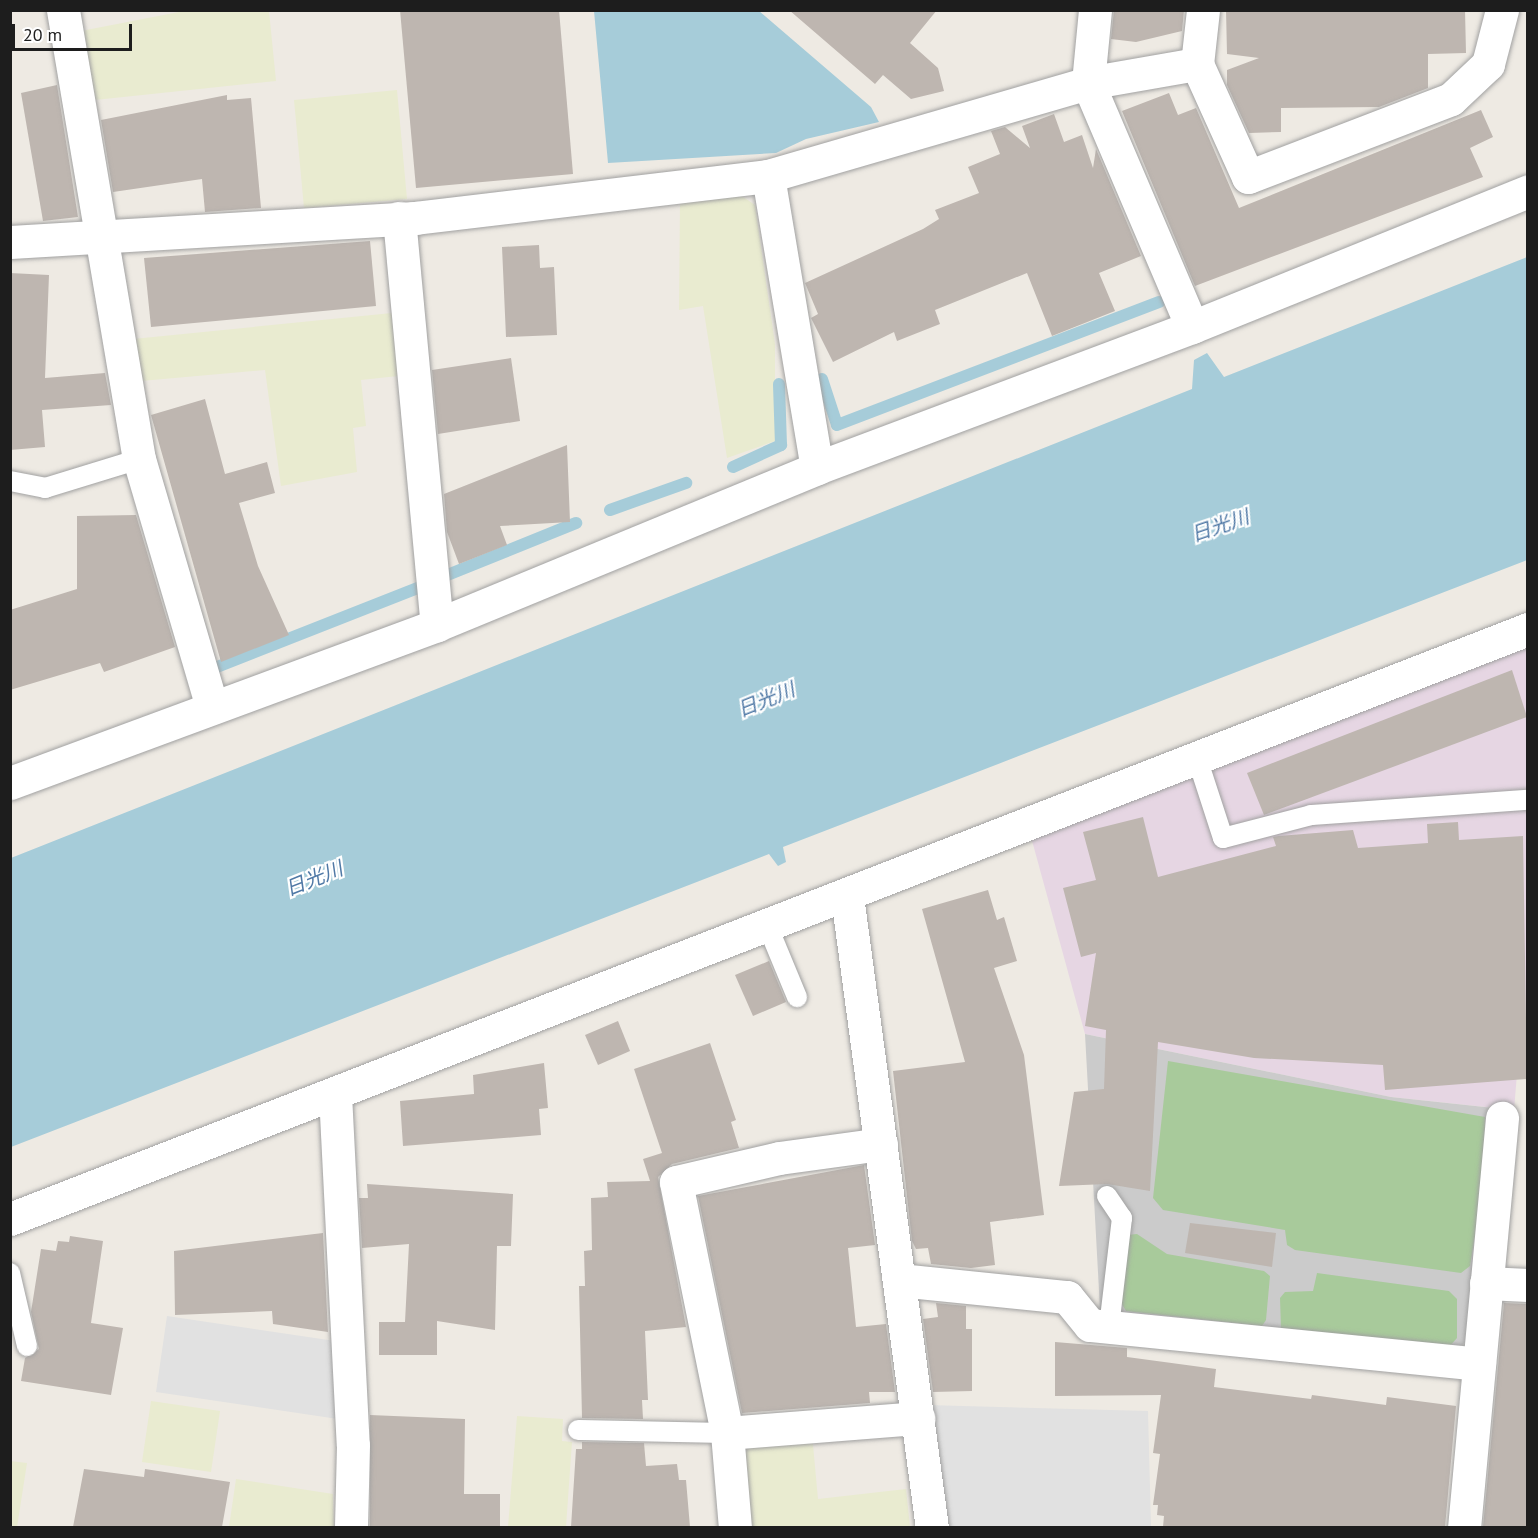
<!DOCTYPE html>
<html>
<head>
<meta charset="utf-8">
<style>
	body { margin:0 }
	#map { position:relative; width:1538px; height:1538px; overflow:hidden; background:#eeeae3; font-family:"PT Sans","Noto Sans JP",sans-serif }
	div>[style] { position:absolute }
	.industrial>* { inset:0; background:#e6d6e3 }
	.religious>* { inset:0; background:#cbcbcb }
	.farmland>* { inset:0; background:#e9ebd0 }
	.forest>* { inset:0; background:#a8ca9b }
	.parking>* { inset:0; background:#e1e1e1 }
	.water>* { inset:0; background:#a6ccd9 }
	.stream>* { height:12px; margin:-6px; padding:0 6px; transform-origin:6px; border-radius:6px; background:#a6ccd9 }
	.building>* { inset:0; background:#beb6b0 }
	.roads { filter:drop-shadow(0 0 2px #a1a1a1) drop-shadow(0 0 2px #a1a1a1) }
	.lane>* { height:20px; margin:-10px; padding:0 10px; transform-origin:10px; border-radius:10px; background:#fff }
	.street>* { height:33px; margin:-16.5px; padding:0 16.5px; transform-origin:16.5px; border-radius:16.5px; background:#fff }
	span { translate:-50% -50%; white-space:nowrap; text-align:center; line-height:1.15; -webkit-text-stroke:4.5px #fff; paint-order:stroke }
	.water-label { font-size:20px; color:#5079a6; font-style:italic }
	.frame { position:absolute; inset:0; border:12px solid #1d1d1d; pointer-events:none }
	.scale { position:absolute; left:12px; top:24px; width:120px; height:27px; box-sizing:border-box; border:3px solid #1d1d1d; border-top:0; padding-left:8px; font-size:18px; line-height:21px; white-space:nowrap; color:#1d1d1d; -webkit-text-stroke:4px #fff; paint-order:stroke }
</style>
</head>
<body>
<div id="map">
	<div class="industrial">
		<i style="clip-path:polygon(1527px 641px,1528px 1049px,1519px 1050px,1514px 1110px,1391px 1097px,1085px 1034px,1031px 837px)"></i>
	</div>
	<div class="religious">
		<i style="clip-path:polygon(1085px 1034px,1391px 1097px,1494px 1108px,1469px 1339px,1455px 1351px,1118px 1318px,1100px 1309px)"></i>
	</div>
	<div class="farmland">
		<i style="clip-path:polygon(184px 11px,269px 11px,276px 81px,95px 100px,81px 31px)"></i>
		<i style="clip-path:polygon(397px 90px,407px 199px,304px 208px,294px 100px)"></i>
		<i style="clip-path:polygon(739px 194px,755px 205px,775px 344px,775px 441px,727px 458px,703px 306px,679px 310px,680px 201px)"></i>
		<i style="clip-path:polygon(392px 313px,398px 376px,361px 380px,366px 426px,353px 428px,357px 472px,281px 486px,265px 370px,141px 381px,133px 339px)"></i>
		<i style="clip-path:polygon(151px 1401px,220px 1411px,211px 1472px,142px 1462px)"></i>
		<i style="clip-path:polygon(517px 1416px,563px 1419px,562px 1441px,572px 1442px,566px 1527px,508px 1527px)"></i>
		<i style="clip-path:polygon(812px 1434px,818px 1499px,906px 1489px,910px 1527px,747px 1527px,740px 1449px,746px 1441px)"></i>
		<i style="clip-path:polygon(10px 1461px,27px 1463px,17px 1527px,11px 1527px)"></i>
		<i style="clip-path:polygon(236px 1479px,333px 1494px,334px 1527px,229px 1527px)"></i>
	</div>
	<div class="forest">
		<i style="clip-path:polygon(1168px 1061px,1485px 1117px,1484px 1180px,1470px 1266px,1461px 1273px,1295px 1250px,1287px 1245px,1285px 1230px,1163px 1210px,1153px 1198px)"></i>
		<i style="clip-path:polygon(1137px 1234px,1167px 1254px,1264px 1271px,1270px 1276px,1266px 1320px,1262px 1326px,1126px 1311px,1120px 1301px,1127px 1235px)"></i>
		<i style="clip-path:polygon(1317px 1273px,1449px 1291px,1457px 1299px,1457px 1338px,1449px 1347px,1281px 1329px,1280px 1298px,1285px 1292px,1313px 1291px)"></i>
	</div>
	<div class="parking">
		<i style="clip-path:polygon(167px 1316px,335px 1341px,338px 1419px,156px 1392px)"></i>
		<i style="clip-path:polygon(926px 1405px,1148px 1411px,1151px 1527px,939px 1527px)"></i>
	</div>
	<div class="water">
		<i style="clip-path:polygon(594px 11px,759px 11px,871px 107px,879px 122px,806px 139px,776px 153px,608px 163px)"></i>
		<i style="clip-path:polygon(1527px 257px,1527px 560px,783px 847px,786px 862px,778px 866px,769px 854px,11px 1147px,11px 858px,1192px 389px,1194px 360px,1207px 353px,1224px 377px)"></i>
	</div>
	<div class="stream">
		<i style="left:822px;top:379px;width:48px;rotate:71.9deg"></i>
		<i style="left:837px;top:425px;width:345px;rotate:-20.9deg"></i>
		<i style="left:733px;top:467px;width:53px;rotate:-24.6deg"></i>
		<i style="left:781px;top:445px;width:61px;rotate:-91.9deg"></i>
		<i style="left:610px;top:510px;width:81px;rotate:-19.6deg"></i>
		<i style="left:440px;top:578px;width:147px;rotate:-22deg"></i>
		<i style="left:217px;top:667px;width:218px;rotate:-21.5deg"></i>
	</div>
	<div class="building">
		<i style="clip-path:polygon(400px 10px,559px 10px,573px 174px,416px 188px)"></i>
		<i style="clip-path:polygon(789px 10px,937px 10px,910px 43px,938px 68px,944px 91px,911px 99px,883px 75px,875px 84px)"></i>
		<i style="clip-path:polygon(1114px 10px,1184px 10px,1182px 31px,1136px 42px,1111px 39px)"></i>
		<i style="clip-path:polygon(1226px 10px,1465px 10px,1466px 53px,1428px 54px,1428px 88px,1379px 107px,1281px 108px,1281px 132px,1249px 133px,1227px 85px,1227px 70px,1259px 58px,1227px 54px)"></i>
		<i style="clip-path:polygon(57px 85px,78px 217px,43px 221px,21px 93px)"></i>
		<i style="clip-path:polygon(1169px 93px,1178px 115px,1196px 108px,1239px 208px,1481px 110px,1493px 137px,1470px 148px,1483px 177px,1195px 286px,1122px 111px)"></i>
		<i style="clip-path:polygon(227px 95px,227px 100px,251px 98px,261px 208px,205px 212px,202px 179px,113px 192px,101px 120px)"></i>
		<i style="clip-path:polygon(1054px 114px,1064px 142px,1082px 135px,1093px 168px,1096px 149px,1141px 256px,1099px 273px,1115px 311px,1052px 336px,1027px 273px,935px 310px,940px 324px,897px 341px,894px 332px,833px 362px,811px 318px,818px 314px,805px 283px,923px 229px,939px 219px,935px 210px,979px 193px,968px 167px,1000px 154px,991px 131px,1005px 127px,1030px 148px,1022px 126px)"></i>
		<i style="clip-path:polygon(370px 241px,376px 306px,151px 327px,144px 258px)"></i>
		<i style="clip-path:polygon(539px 245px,540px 268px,554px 267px,557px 335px,506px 337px,502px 247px)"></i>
		<i style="clip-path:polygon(10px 273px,49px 275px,45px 378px,105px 373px,111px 405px,42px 410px,45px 447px,10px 450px)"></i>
		<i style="clip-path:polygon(511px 358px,520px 421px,438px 434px,432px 370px)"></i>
		<i style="clip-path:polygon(205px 399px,225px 474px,267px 462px,275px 493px,239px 503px,258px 566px,289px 635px,221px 662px,151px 415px)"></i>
		<i style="clip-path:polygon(567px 445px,570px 522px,500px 526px,507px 545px,459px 564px,447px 532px,444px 494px)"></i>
		<i style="clip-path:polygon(136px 515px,175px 647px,104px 672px,100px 663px,10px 690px,10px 610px,77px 589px,77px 516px)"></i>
		<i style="clip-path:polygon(1512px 670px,1527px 717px,1264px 815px,1247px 773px)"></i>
		<i style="clip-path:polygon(1143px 817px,1158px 877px,1276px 846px,1273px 837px,1279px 836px,1353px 830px,1358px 848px,1428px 843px,1427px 824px,1458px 822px,1459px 840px,1523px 836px,1527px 1079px,1385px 1090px,1383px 1065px,1254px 1058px,1158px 1042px,1150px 1191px,1107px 1184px,1059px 1186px,1074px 1092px,1104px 1089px,1106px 1030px,1085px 1026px,1096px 953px,1081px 957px,1063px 888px,1096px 880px,1083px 832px)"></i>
		<i style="clip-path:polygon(988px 890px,997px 920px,1004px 917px,1017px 961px,994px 968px,1024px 1055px,1044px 1215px,990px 1222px,995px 1265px,971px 1268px,931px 1264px,928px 1248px,916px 1249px,912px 1241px,893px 1071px,965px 1062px,922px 909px)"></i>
		<i style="clip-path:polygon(769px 961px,786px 1002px,753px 1016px,735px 975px)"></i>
		<i style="clip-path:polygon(618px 1021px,630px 1051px,598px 1065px,585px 1035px)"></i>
		<i style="clip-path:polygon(710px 1043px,736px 1120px,731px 1122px,739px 1148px,672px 1164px,658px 1177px,686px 1327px,645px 1331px,648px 1400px,642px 1400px,643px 1419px,582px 1418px,579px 1286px,585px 1286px,584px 1251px,592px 1250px,591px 1198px,608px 1197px,607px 1182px,650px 1181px,643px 1159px,662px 1153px,634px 1069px)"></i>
		<i style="clip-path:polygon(544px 1063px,548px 1108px,539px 1109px,541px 1135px,403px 1146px,400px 1101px,474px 1094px,473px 1075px)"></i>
		<i style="clip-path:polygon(864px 1165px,875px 1245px,848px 1248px,856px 1327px,886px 1324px,895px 1392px,869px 1392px,870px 1403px,742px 1413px,698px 1196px)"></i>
		<i style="clip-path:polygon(367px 1184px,513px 1194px,511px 1246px,497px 1246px,495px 1330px,437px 1321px,437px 1355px,379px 1355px,379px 1322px,405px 1322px,409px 1244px,362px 1248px,359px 1198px,368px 1198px)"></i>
		<i style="clip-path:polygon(1190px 1223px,1276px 1233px,1272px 1267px,1185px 1253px)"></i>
		<i style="clip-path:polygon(323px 1233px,328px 1332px,273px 1324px,272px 1311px,175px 1315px,174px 1251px)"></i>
		<i style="clip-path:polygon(70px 1236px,103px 1241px,91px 1323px,123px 1328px,111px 1395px,21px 1381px,25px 1358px,39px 1349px,31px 1312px,41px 1249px,56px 1251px,58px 1241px,69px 1242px)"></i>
		<i style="clip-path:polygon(936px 1303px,966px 1306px,966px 1329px,972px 1329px,972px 1391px,933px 1392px,923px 1319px,938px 1317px)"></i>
		<i style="clip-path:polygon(1504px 1303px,1527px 1304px,1527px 1527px,1483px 1527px)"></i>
		<i style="clip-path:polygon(1055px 1342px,1127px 1348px,1127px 1357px,1216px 1369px,1214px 1387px,1311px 1399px,1312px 1395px,1386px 1405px,1387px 1397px,1456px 1406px,1445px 1527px,1163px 1527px,1164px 1516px,1157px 1515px,1158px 1505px,1153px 1505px,1160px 1454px,1153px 1453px,1161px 1395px,1055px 1396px)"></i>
		<i style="clip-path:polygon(370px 1415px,465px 1419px,464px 1494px,500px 1494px,500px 1527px,370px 1527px)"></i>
		<i style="clip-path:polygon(582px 1442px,644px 1443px,646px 1466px,677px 1464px,679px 1480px,686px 1480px,690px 1527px,571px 1527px,576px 1449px,582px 1449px)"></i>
		<i style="clip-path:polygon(84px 1469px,144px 1477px,145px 1469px,230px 1482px,222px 1527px,73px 1527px)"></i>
	</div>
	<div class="roads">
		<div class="lane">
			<i style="left:10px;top:481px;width:36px;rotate:11deg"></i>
			<i style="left:45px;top:488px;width:98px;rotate:-17.1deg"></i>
			<i style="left:1197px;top:758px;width:84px;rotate:72deg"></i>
			<i style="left:1223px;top:838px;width:91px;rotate:-14.6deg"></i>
			<i style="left:1311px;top:815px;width:218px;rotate:-4deg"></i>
			<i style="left:768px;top:927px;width:76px;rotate:67.5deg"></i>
			<i style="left:1107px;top:1196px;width:27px;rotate:56deg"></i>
			<i style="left:1122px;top:1218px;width:110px;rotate:96.8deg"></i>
			<i style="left:10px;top:1273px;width:75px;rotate:76.9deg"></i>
			<i style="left:578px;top:1430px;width:149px;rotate:1.2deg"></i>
		</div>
		<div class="street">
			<i style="left:63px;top:10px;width:455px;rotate:80.4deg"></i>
			<i style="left:139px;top:459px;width:259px;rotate:73.6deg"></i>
			<i style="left:1095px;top:10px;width:73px;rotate:95.5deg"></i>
			<i style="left:1088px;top:83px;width:265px;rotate:66.9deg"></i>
			<i style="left:1203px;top:10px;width:54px;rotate:96.3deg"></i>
			<i style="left:1197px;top:64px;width:124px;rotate:65.7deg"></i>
			<i style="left:1248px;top:177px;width:217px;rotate:-21deg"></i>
			<i style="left:1451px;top:99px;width:51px;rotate:-43.4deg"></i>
			<i style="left:1488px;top:64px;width:56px;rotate:-75.5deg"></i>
			<i style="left:768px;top:176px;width:296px;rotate:80.5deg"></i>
			<i style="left:399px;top:218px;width:409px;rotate:84.7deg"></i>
			<i style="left:10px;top:242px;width:406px;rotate:-3.4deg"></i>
			<i style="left:415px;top:218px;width:355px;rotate:-6.8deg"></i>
			<i style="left:768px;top:176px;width:333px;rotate:-16.2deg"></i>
			<i style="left:1088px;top:83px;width:111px;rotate:-9.9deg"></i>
			<i style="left:10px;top:783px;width:455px;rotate:-20.3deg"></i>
			<i style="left:437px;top:625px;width:411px;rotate:-22.4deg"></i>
			<i style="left:817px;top:468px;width:401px;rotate:-20.6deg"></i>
			<i style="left:1192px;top:327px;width:362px;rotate:-22deg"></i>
			<i style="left:847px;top:896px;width:638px;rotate:82.34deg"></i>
			<i style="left:335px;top:1094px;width:351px;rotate:87.1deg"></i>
			<i style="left:353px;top:1445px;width:83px;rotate:91.4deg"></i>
			<i style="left:10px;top:1219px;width:1629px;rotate:-21.24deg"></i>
			<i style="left:899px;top:1280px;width:169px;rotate:5.8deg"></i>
			<i style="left:1067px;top:1297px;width:36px;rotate:51deg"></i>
			<i style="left:1090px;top:1325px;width:391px;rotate:5.7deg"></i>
			<i style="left:1486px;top:1283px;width:42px;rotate:2.7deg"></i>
			<i style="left:727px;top:1433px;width:192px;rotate:-4.5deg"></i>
			<i style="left:735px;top:1528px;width:95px;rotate:-94.8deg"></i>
			<i style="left:727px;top:1433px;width:256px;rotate:-101.5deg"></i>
			<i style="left:676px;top:1182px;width:106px;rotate:-13.1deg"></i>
			<i style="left:779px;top:1158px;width:103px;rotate:-7.8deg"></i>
			<i style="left:1464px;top:1528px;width:412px;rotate:-84.7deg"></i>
		</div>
	</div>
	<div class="water-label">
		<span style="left:1220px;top:526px;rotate:-19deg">日光川</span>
		<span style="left:766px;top:700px;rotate:-22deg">日光川</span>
		<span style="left:314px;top:879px;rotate:-22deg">日光川</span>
	</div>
	<div class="frame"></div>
	<div class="scale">20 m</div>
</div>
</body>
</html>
